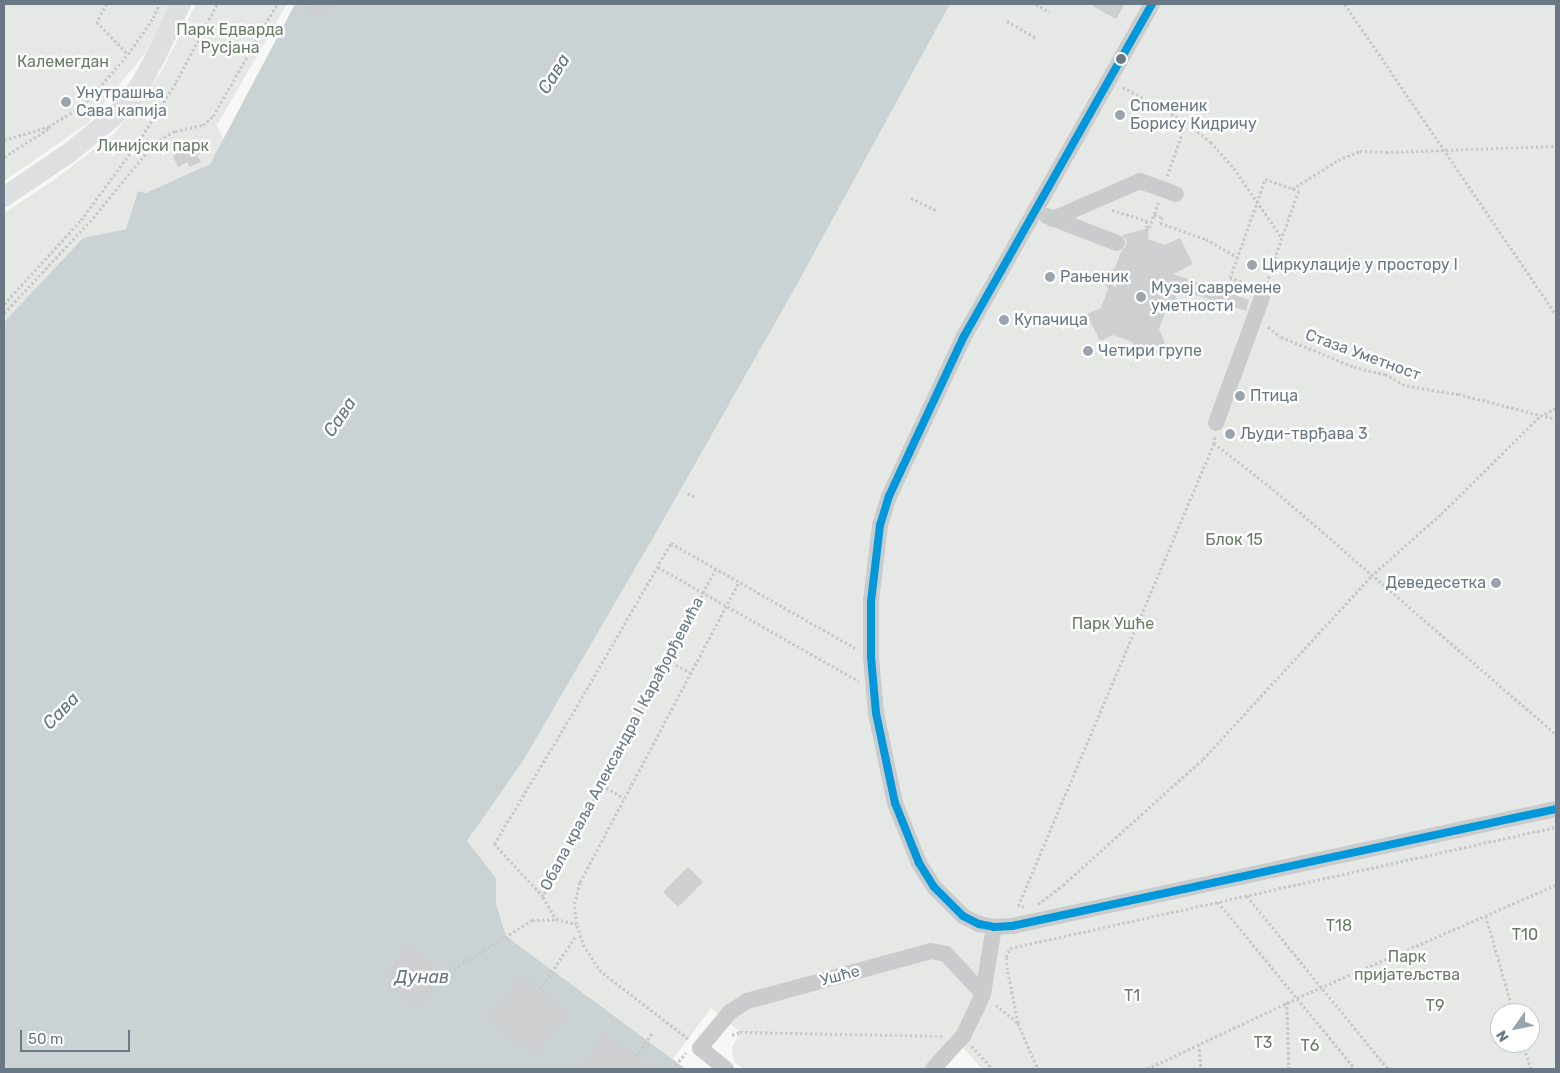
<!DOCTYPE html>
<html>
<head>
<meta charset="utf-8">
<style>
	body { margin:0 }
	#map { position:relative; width:1560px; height:1073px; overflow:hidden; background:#f7f7f6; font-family:Rubik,sans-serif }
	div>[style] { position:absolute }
	.green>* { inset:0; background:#e5e8e4 }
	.water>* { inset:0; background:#cbd2d4 }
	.building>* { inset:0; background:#cdcfd0 }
	.path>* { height:2.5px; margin-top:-1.25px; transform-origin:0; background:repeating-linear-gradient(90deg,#c7c8c9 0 2.5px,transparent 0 5px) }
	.minor>* { height:16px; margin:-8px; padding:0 8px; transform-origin:8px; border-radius:8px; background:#c9cbcc }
	.major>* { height:20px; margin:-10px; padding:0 10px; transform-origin:10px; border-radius:10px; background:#dedfe0 }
	.bus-1>* { height:8px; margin:-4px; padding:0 4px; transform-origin:4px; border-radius:4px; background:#0098da }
	.dots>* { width:14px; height:14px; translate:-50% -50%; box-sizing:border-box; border:2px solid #fff; border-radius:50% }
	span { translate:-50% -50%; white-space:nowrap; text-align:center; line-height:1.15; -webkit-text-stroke:5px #fff; paint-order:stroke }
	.park-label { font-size:16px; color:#6b7b68 }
	.poi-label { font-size:16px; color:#697884 }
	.left { translate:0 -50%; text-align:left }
	.right { translate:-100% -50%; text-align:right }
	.street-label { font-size:16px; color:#697884 }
	.water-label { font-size:18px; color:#65787f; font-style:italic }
	.frame { position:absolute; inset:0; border:5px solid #697884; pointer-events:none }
	.north { position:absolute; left:1490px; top:1003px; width:50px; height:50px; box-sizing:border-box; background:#fff; border:1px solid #c3c9ce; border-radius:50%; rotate:237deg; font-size:14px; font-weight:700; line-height:20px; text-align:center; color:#697884 }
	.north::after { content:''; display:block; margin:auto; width:18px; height:22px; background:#9ba4ac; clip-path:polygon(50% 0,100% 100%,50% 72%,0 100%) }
	.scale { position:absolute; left:20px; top:1030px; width:110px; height:22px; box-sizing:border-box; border:2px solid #697884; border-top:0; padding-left:6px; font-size:15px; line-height:18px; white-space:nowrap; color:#697884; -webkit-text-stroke:4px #fff; paint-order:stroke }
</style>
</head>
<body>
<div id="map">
	<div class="green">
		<i style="clip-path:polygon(4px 4px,171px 4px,146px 52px,88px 123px,4px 181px)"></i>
		<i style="clip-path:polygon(196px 4px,287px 4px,217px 125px,224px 140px,216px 154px,210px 164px,188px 175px,146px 193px,138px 191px,126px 229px,83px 238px,4px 322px,4px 213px,50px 183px,114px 134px,160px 74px)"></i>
		<i style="clip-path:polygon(evenodd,950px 4px,1556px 4px,1556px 1069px,982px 1069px,958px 1042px,935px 1069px,743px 1069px,734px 1062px,732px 1047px,740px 1032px,711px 1008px,673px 1059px,506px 936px,496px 903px,496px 878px,467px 841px,523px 761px,657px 531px,794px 290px,950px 4px,1500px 1013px,1530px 1013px,1530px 1043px,1500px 1043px,1500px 1013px)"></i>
	</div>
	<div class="water">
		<i style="clip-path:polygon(295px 4px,950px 4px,794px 290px,657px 531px,523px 761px,467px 841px,496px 878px,496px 903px,506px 936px,686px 1069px,4px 1069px,4px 322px,83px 238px,126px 229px,138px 191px,146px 193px,210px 164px)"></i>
	</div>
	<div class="building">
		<i style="clip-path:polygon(300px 4px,345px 4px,345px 5px,316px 16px)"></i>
		<i style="clip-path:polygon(1089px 4px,1125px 4px,1116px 19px)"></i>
		<i style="clip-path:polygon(187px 144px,203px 153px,197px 155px,201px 162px,190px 167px,187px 162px,178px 167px,173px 156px,178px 153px,181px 145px)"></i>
		<i style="clip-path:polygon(1149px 228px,1148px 239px,1165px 245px,1180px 238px,1193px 264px,1173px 274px,1249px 300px,1246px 311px,1171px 287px,1179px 304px,1166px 310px,1159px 329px,1165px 343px,1139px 355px,1132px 342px,1113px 335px,1100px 341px,1087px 314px,1101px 308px,1108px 289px,1101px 275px,1115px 268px,1121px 252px,1126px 246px,1127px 241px,1122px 235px)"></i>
		<i style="clip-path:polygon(688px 867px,703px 882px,678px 907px,663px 892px)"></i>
		<i style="clip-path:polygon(410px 943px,445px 974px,416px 1009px,380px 978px)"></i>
		<i style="clip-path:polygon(522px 974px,570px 1013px,534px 1057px,486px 1018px)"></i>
		<i style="clip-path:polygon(605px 1033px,636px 1056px,652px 1069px,578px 1069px)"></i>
	</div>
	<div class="path">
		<i style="left:107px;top:4px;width:21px;rotate:119deg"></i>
		<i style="left:97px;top:22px;width:45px;rotate:45.9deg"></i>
		<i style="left:1036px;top:4px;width:16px;rotate:30deg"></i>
		<i style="left:1345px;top:4px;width:375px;rotate:55.8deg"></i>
		<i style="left:1007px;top:21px;width:34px;rotate:30deg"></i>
		<i style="left:1123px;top:87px;width:72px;rotate:29.1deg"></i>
		<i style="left:1186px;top:122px;width:32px;rotate:39deg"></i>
		<i style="left:1211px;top:142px;width:35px;rotate:49deg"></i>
		<i style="left:1234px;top:168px;width:85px;rotate:55.6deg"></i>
		<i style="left:1282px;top:238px;width:48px;rotate:108.1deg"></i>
		<i style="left:4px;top:140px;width:46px;rotate:-16.5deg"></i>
		<i style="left:48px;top:127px;width:36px;rotate:-32deg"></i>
		<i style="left:79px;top:108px;width:18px;rotate:-43deg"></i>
		<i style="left:92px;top:96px;width:55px;rotate:-49.4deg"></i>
		<i style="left:128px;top:54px;width:44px;rotate:-55.2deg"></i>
		<i style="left:153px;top:18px;width:15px;rotate:-67deg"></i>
		<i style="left:4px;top:157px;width:56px;rotate:-32.6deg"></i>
		<i style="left:1167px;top:176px;width:57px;rotate:-70.6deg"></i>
		<i style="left:1292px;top:189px;width:54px;rotate:-32.2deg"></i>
		<i style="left:1338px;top:160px;width:24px;rotate:-22deg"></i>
		<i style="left:1360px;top:151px;width:26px;rotate:2deg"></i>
		<i style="left:1386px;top:152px;width:170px;rotate:-2deg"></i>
		<i style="left:911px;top:198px;width:30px;rotate:26deg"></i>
		<i style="left:1112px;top:210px;width:37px;rotate:17deg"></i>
		<i style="left:1147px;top:221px;width:6px;rotate:99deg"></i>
		<i style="left:1154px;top:215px;width:8px;rotate:14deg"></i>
		<i style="left:1162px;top:217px;width:6px;rotate:108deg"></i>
		<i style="left:1160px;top:223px;width:49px;rotate:19.2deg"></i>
		<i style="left:1206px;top:239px;width:36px;rotate:30deg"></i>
		<i style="left:1146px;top:227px;width:3px;rotate:18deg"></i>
		<i style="left:1149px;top:228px;width:27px;rotate:-70deg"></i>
		<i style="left:1251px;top:285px;width:22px;rotate:-162deg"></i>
		<i style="left:1230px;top:278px;width:105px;rotate:-70.5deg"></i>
		<i style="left:1265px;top:179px;width:36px;rotate:19deg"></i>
		<i style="left:1299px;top:191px;width:50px;rotate:109.9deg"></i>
		<i style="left:4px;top:304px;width:114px;rotate:-47.5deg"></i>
		<i style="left:81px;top:220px;width:104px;rotate:-54deg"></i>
		<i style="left:142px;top:136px;width:64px;rotate:-57.8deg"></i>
		<i style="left:176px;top:82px;width:88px;rotate:-62.3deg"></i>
		<i style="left:4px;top:313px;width:130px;rotate:-46.9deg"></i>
		<i style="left:93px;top:218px;width:98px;rotate:-50.8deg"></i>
		<i style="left:155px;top:142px;width:23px;rotate:-29deg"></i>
		<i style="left:175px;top:131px;width:29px;rotate:-12deg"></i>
		<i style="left:203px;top:125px;width:13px;rotate:-42deg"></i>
		<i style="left:213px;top:116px;width:129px;rotate:-60.3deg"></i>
		<i style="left:1268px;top:327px;width:16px;rotate:38deg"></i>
		<i style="left:1281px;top:337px;width:79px;rotate:22.3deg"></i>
		<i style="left:1354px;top:367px;width:32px;rotate:13deg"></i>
		<i style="left:1385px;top:374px;width:25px;rotate:29deg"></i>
		<i style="left:1407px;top:386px;width:52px;rotate:8.9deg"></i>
		<i style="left:1458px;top:394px;width:101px;rotate:14.3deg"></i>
		<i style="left:1215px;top:437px;width:6px;rotate:99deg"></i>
		<i style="left:1214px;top:443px;width:75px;rotate:37.9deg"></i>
		<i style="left:1273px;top:489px;width:374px;rotate:40.9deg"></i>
		<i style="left:688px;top:493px;width:8px;rotate:30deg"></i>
		<i style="left:658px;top:567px;width:231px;rotate:29.6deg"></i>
		<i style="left:716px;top:569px;width:371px;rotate:117.8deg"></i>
		<i style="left:543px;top:897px;width:72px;rotate:-132.8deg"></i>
		<i style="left:494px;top:844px;width:155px;rotate:-59deg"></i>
		<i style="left:574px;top:711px;width:194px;rotate:-60deg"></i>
		<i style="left:671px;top:543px;width:212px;rotate:29.7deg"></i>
		<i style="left:667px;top:660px;width:26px;rotate:28deg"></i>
		<i style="left:602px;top:785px;width:26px;rotate:31deg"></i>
		<i style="left:1247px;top:896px;width:223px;rotate:50.8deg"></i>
		<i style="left:543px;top:897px;width:26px;rotate:59deg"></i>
		<i style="left:1218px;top:902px;width:216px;rotate:50.6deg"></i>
		<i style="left:1038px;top:904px;width:31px;rotate:-37deg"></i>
		<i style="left:1063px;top:885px;width:188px;rotate:-42deg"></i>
		<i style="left:1203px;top:759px;width:248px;rotate:-47.4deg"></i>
		<i style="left:1371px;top:576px;width:94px;rotate:-41.5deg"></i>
		<i style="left:1441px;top:514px;width:139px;rotate:-44.7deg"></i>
		<i style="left:1540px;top:416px;width:18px;rotate:-27deg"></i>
		<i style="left:1024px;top:907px;width:6px;rotate:-171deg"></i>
		<i style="left:1018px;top:906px;width:503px;rotate:-67.06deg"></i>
		<i style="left:1486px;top:916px;width:101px;rotate:73.9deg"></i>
		<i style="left:445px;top:974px;width:102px;rotate:-31.8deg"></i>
		<i style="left:532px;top:920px;width:24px;rotate:-2deg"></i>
		<i style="left:556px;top:919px;width:21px;rotate:14deg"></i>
		<i style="left:540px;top:989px;width:63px;rotate:-56.1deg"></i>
		<i style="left:1287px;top:1002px;width:67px;rotate:88.3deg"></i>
		<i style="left:996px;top:1005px;width:28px;rotate:39deg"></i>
		<i style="left:1018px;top:1023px;width:50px;rotate:66.5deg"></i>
		<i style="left:1018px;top:1023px;width:54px;rotate:-101.7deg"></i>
		<i style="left:1007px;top:970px;width:13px;rotate:-94deg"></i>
		<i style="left:1006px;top:957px;width:10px;rotate:-66deg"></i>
		<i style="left:1010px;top:948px;width:559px;rotate:-12.5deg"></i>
		<i style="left:732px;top:1035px;width:9px;rotate:-21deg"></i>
		<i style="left:740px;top:1032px;width:204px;rotate:1.1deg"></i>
		<i style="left:688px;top:1039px;width:110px;rotate:-142.4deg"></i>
		<i style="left:601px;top:972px;width:30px;rotate:-124deg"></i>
		<i style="left:584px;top:947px;width:24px;rotate:-109deg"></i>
		<i style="left:576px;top:924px;width:20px;rotate:-96deg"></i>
		<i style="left:574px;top:904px;width:23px;rotate:-75deg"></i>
		<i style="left:580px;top:882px;width:340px;rotate:-62.1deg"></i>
		<i style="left:1523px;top:1043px;width:27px;rotate:73deg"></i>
		<i style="left:1199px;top:1044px;width:25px;rotate:85deg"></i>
		<i style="left:972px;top:1046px;width:31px;rotate:48deg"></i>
		<i style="left:636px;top:1056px;width:28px;rotate:-55deg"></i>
		<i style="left:672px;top:1069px;width:21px;rotate:-49deg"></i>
		<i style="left:1147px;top:1069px;width:166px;rotate:-25.3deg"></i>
		<i style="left:1297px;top:998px;width:283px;rotate:-23.6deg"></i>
	</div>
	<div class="minor">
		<i style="left:1152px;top:4px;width:382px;rotate:119.5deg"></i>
		<i style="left:964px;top:336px;width:177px;rotate:115.1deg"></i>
		<i style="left:889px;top:496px;width:30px;rotate:107deg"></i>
		<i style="left:880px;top:525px;width:78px;rotate:96.7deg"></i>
		<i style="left:871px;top:602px;width:55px;rotate:90deg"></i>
		<i style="left:871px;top:657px;width:56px;rotate:84.9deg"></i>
		<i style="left:876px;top:713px;width:92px;rotate:78.1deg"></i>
		<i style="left:895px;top:803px;width:65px;rotate:68.2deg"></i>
		<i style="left:919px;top:863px;width:28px;rotate:58deg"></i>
		<i style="left:934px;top:887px;width:41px;rotate:45deg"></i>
		<i style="left:963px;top:916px;width:18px;rotate:27deg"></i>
		<i style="left:979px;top:924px;width:15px;rotate:11deg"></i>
		<i style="left:994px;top:927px;width:18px;rotate:-3deg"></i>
		<i style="left:1012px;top:926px;width:556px;rotate:-12.14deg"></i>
		<i style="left:1047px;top:216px;width:75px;rotate:21.1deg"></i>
		<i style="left:1053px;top:219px;width:95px;rotate:-23.6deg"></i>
		<i style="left:1140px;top:181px;width:38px;rotate:20deg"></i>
		<i style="left:1216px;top:423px;width:134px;rotate:-69.9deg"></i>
		<i style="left:726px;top:1069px;width:33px;rotate:-141deg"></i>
		<i style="left:700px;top:1048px;width:47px;rotate:-50.2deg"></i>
		<i style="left:730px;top:1012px;width:20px;rotate:-33deg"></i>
		<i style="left:747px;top:1001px;width:191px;rotate:-15.2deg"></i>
		<i style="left:931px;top:951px;width:15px;rotate:11deg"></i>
		<i style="left:946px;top:954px;width:54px;rotate:47.2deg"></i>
		<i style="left:933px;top:1069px;width:45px;rotate:-47.7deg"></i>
		<i style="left:963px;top:1036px;width:32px;rotate:-64deg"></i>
		<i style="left:977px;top:1007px;width:14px;rotate:-65deg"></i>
		<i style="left:983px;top:994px;width:68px;rotate:-80.7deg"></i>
	</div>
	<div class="major">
		<i style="left:4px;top:197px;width:78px;rotate:-34.1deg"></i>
		<i style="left:69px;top:153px;width:57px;rotate:-39.3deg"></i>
		<i style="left:113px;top:117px;width:21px;rotate:-45deg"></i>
		<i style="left:128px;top:102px;width:24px;rotate:-55deg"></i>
		<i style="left:142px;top:82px;width:27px;rotate:-62deg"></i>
		<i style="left:155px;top:58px;width:60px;rotate:-64.3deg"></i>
	</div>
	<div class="bus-1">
		<i style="left:1152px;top:4px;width:382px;rotate:119.5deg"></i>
		<i style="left:964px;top:336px;width:177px;rotate:115.1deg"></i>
		<i style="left:889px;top:496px;width:30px;rotate:107deg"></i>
		<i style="left:880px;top:525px;width:78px;rotate:96.7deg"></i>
		<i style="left:871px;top:602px;width:55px;rotate:90deg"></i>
		<i style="left:871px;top:657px;width:56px;rotate:84.9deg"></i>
		<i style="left:876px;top:713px;width:92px;rotate:78.1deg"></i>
		<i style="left:895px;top:803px;width:65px;rotate:68.2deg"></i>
		<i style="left:919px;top:863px;width:28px;rotate:58deg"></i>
		<i style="left:934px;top:887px;width:41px;rotate:45deg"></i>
		<i style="left:963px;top:916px;width:18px;rotate:27deg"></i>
		<i style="left:979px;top:924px;width:15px;rotate:11deg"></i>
		<i style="left:994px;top:927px;width:18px;rotate:-3deg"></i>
		<i style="left:1012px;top:926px;width:556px;rotate:-12.14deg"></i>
	</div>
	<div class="dots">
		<i style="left:1121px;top:59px;background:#697884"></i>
		<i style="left:66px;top:102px;background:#9ba4ac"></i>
		<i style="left:1120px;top:115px;background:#9ba4ac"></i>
		<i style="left:1252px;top:265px;background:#9ba4ac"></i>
		<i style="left:1050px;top:277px;background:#9ba4ac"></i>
		<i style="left:1141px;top:297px;background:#9ba4ac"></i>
		<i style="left:1004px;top:320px;background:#9ba4ac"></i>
		<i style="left:1088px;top:351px;background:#9ba4ac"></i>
		<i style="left:1240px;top:396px;background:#9ba4ac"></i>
		<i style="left:1230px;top:434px;background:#9ba4ac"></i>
		<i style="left:1496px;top:583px;background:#9ba4ac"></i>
	</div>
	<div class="park-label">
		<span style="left:230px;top:39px">Парк Едварда<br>Русјана</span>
		<span style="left:63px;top:62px">Калемегдан</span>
		<span style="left:153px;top:146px">Линијски парк</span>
		<span style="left:1234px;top:540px">Блок 15</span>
		<span style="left:1113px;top:624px">Парк Ушће</span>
		<span style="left:1339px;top:926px">Т18</span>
		<span style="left:1525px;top:935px">Т10</span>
		<span style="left:1407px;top:966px">Парк<br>пријатељства</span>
		<span style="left:1132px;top:996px">Т1</span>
		<span style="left:1435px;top:1006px">Т9</span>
		<span style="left:1263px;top:1043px">Т3</span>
		<span style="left:1310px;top:1046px">Т6</span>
	</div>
	<div class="poi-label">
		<span class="left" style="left:76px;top:102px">Унутрашња<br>Сава капија</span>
		<span class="left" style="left:1130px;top:115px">Споменик<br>Борису Кидричу</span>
		<span class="left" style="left:1262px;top:265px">Циркулације у простору I</span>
		<span class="left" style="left:1060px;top:277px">Рањеник</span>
		<span class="left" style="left:1151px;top:297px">Музеј савремене<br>уметности</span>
		<span class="left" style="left:1014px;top:320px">Купачица</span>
		<span class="left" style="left:1098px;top:351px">Четири групе</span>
		<span class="left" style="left:1250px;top:396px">Птица</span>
		<span class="left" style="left:1240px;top:434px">Људи-тврђава 3</span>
		<span class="right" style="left:1486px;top:583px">Деведесетка</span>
	</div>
	<div class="street-label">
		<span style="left:1363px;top:355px;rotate:20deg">Стаза Уметност</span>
		<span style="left:622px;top:744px;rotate:-62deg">Обала краља Александра I Карађорђевића</span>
		<span style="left:840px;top:976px;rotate:-15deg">Ушће</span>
	</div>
	<div class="water-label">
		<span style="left:554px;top:74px;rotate:-58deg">Сава</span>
		<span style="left:340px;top:417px;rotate:-56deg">Сава</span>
		<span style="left:61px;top:711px;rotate:-46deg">Сава</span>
		<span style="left:422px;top:977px">Дунав</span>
	</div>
	<div class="frame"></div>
	<div class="north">N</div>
	<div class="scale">50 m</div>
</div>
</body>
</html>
